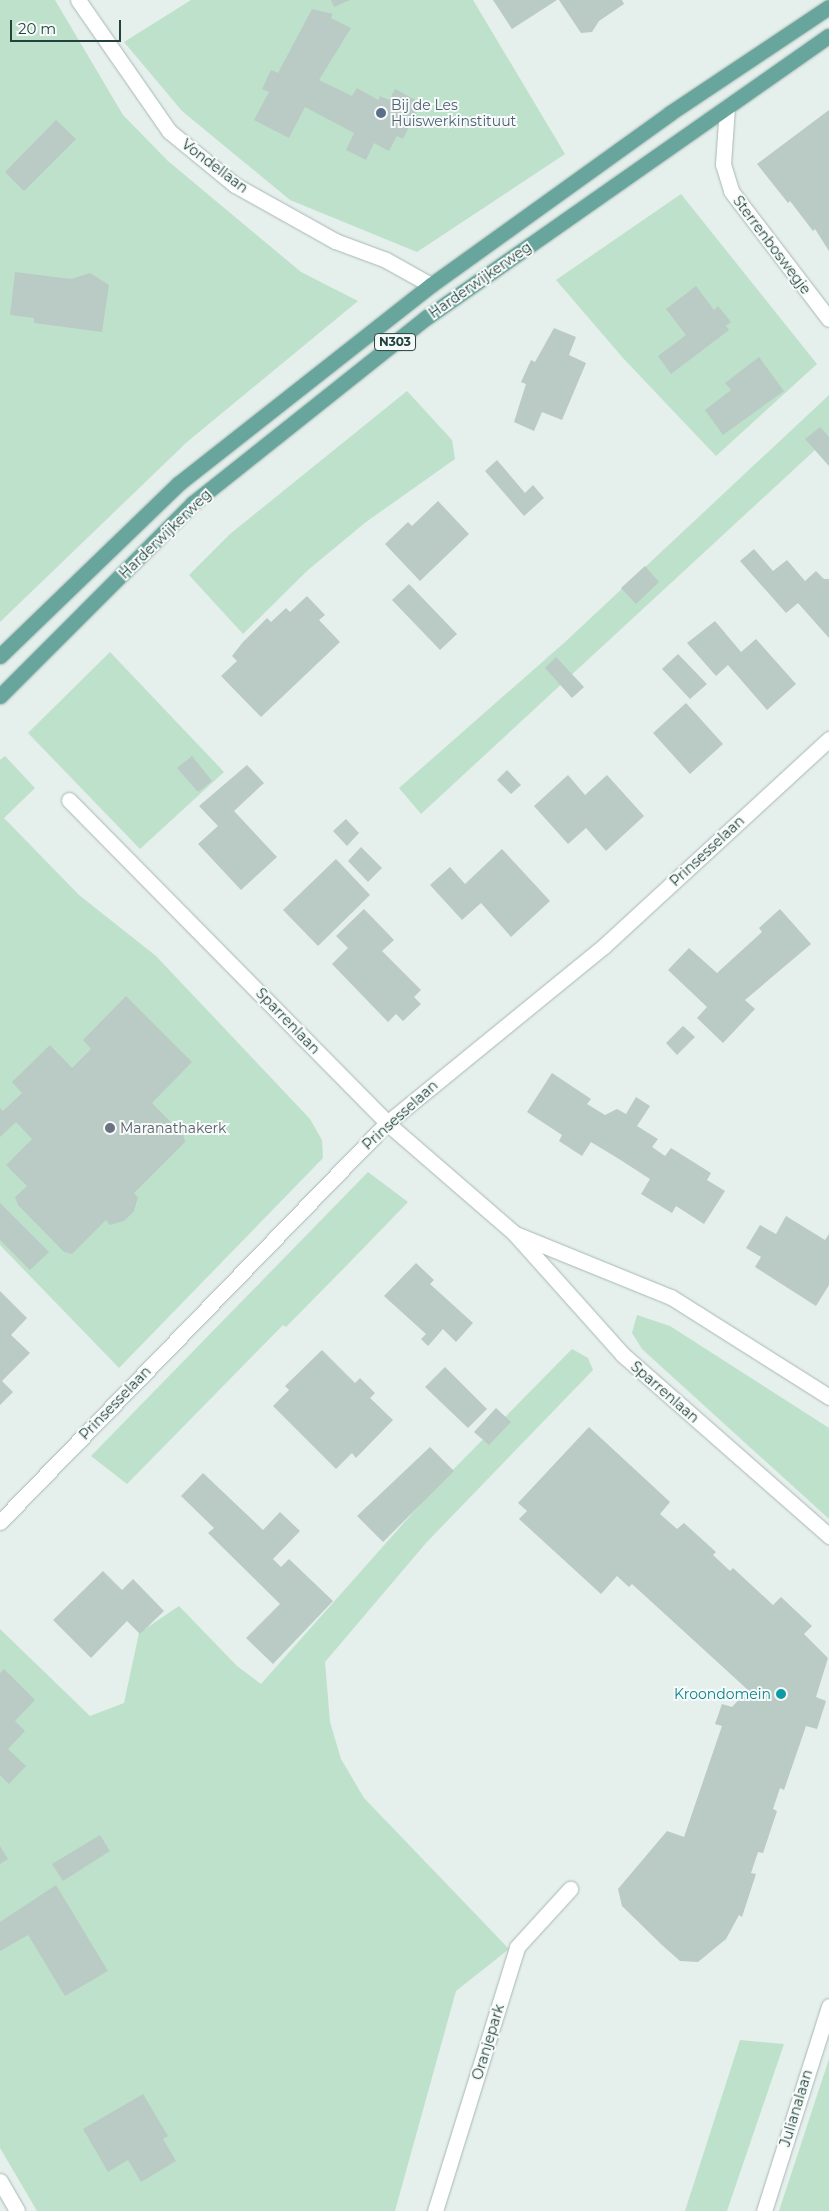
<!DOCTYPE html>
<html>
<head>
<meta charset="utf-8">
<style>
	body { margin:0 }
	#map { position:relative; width:829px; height:2211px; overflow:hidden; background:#e5efec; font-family:Montserrat,sans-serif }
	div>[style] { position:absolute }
	.green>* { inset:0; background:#bee1cb }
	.building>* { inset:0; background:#bacac5 }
	.roads { filter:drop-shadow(0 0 1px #a7b8b4) drop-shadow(0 0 1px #a7b8b4) }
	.minor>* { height:15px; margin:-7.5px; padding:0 7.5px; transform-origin:7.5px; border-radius:7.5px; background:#fff }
	.primary>* { height:15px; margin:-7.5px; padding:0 7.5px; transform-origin:7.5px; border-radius:7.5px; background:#68a69d }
	.dots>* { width:14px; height:14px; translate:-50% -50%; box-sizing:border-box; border:2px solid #f6fbf9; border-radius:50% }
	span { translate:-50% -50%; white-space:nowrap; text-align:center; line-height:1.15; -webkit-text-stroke:4px #f6fbf9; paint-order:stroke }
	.shield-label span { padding:1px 4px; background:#f6fbf9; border:1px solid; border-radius:4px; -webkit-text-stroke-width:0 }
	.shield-label { font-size:12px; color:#23423d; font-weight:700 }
	.service-label { font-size:14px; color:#4e5e75 }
	.left { translate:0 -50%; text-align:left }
	.street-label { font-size:14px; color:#23423d }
	.worship-label { font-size:14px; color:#5b616d }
	.culture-label { font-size:14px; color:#0d838f }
	.right { translate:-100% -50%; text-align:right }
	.scale { position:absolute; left:10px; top:20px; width:111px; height:22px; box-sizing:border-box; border:2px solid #23423d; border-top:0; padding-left:6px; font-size:15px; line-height:18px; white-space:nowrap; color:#23423d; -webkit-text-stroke:4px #f6fbf9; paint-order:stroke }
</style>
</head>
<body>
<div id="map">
	<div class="green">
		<i style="clip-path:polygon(0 0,55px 0,123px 115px,168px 161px,301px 272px,358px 301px,187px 442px,0 622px)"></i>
		<i style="clip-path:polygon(191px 0,473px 0,565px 154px,417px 252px,290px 200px,182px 111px,124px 42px)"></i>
		<i style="clip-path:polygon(681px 194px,817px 364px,716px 456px,623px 358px,556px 280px)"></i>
		<i style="clip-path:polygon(407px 391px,452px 440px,455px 459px,366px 522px,308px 570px,243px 634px,189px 575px,230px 534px)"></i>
		<i style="clip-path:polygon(829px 395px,829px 437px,421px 814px,399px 788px,565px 642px)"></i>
		<i style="clip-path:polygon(110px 652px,224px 772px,140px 849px,28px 733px)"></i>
		<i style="clip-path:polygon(5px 756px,35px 788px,4px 818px,79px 895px,156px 956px,310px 1119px,322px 1140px,323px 1158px,119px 1368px,0 1245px,0 760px)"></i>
		<i style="clip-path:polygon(368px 1172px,408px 1202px,349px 1263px,286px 1327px,283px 1325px,127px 1484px,91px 1456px)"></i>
		<i style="clip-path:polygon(637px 1315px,670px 1326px,829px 1428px,829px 1519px,642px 1349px,632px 1333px)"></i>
		<i style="clip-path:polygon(572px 1349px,588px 1358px,593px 1370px,426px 1543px,325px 1662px,330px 1722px,341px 1759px,364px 1798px,509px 1949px,456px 1991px,395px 2211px,37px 2211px,0 2148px,0 1629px,90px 1716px,124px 1703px,139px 1633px,179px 1606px,237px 1666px,261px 1684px,433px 1490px)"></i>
		<i style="clip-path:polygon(740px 2040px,784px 2044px,727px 2211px,685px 2211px)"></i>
		<i style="clip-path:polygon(829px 2059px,829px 2211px,779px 2211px)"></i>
	</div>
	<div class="building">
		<i style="clip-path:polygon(331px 0,350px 0,334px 7px)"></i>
		<i style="clip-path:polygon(493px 0,557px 0,512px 29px)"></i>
		<i style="clip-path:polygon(559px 0,622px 0,624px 4px,599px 21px,592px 32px,581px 33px)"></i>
		<i style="clip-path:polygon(312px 9px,333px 14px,331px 18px,351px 28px,319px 80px,352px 96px,357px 88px,378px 100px,380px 96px,389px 100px,395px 89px,421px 103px,403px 139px,397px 136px,389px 151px,374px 143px,366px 160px,346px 150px,354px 133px,305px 107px,289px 138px,254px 120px,269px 92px,262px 89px,271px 70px,278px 73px)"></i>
		<i style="clip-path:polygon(829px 110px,829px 251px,815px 229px,813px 231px,790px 201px,788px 203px,757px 164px)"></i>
		<i style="clip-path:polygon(56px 120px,76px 139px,24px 191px,5px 172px)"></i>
		<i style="clip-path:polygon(15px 272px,71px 279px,90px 273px,109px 285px,102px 332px,34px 323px,34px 318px,10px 315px)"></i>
		<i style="clip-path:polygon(696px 286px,714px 310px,718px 306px,731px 322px,726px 326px,729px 330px,671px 374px,658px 356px,686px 335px,666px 309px)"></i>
		<i style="clip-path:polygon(554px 328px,576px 337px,569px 355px,586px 363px,562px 420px,542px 412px,534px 431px,514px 422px,526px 384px,521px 382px,531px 360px,535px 362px)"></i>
		<i style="clip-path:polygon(759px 357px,784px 391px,723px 435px,705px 410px,731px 390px,725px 383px)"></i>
		<i style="clip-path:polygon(820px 427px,829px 437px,829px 466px,805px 439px)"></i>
		<i style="clip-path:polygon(497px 460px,525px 493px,533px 485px,544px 498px,524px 516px,485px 471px)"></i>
		<i style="clip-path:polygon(438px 501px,469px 534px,420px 581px,385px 544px,408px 522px,412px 526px)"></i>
		<i style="clip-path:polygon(754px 549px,773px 571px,787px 560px,805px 581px,816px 571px,824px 579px,829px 579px,829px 638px,798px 603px,786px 613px,740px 561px)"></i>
		<i style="clip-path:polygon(645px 566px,659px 582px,636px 604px,621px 588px)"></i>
		<i style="clip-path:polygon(409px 584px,457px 634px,440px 650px,392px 600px)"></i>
		<i style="clip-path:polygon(307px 596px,325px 615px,319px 620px,340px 642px,261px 717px,221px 676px,237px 661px,232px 656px,243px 642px,267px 618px,271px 622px,286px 608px,290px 612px)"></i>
		<i style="clip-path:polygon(715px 621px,741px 652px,756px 639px,796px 684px,767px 710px,728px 665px,716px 676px,687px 643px)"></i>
		<i style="clip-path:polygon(678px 654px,707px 684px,690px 699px,662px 669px)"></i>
		<i style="clip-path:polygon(556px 657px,584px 687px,572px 698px,545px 668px)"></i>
		<i style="clip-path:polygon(686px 703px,723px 744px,690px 774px,653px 733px)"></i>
		<i style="clip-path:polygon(192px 756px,212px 781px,198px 792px,177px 768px)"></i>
		<i style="clip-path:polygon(247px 765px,264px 783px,234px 811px,277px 857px,241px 890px,198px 844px,218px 826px,199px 806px)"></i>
		<i style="clip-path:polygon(507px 770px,521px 785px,511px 794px,497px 780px)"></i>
		<i style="clip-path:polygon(568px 775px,585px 795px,607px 775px,644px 816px,606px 851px,586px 828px,568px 844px,534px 806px)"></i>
		<i style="clip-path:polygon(346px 819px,359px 833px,347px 846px,333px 831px)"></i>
		<i style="clip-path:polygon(361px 847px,382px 868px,368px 882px,348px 861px)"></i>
		<i style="clip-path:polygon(502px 849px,550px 901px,511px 937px,481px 903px,462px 920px,430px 885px,450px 867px,465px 884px)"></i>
		<i style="clip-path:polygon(336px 859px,370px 895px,318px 946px,283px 910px)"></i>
		<i style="clip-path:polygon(364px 909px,394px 940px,382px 951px,421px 990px,414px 997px,421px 1004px,403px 1021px,396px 1014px,388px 1022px,332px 964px,348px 948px,336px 936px)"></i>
		<i style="clip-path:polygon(780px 909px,811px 944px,745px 1000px,755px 1009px,723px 1043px,697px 1018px,707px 1007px,668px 970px,689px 948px,717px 973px,762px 932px,759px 928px)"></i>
		<i style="clip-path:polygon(126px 996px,192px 1062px,152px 1103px,183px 1134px,185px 1142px,134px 1193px,138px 1197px,134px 1211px,124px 1221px,110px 1225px,106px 1220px,72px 1254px,64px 1252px,18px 1205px,15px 1197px,27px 1186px,6px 1165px,32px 1139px,16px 1122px,0 1137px,0 1108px,3px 1111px,22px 1093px,12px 1082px,50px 1045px,72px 1068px,91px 1049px,83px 1040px)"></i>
		<i style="clip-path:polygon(683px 1026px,695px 1037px,677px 1055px,666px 1043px)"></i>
		<i style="clip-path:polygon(552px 1073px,591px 1099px,587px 1104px,605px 1115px,617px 1109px,626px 1114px,636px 1097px,650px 1106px,637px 1126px,658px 1139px,652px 1147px,665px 1156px,671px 1148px,711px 1173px,707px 1180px,725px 1191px,704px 1224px,676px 1206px,672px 1213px,641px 1194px,650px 1179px,619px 1159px,591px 1142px,582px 1156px,559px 1141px,562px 1135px,527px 1112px)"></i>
		<i style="clip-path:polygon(0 1203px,49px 1252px,30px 1270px,0 1240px)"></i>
		<i style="clip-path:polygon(786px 1216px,825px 1240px,829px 1234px,829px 1285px,816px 1306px,755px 1267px,761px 1257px,746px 1248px,760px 1225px,776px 1234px)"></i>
		<i style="clip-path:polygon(416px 1263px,434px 1280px,430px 1284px,473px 1323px,456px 1342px,443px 1329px,428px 1346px,421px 1339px,426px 1334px,384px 1296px)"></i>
		<i style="clip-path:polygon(0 1291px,27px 1318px,11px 1335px,30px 1353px,2px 1381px,13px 1392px,0 1405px)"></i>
		<i style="clip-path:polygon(322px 1350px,355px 1383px,360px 1378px,375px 1393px,370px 1398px,393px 1420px,356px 1458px,352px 1453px,336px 1469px,273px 1406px,289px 1390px,285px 1386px)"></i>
		<i style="clip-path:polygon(445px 1367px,487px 1409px,468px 1428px,425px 1387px)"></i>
		<i style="clip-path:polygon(496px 1408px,511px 1422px,489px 1445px,474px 1432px)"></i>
		<i style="clip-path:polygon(589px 1427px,670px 1502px,660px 1514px,677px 1529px,684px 1523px,716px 1552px,713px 1555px,730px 1571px,733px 1568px,773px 1605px,781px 1597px,812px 1626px,804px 1634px,828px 1658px,816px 1697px,826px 1701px,817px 1729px,806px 1726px,784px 1790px,780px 1788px,773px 1809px,777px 1811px,763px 1853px,758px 1852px,751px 1873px,756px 1874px,742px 1917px,739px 1915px,726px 1939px,698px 1962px,680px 1961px,662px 1945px,622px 1906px,618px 1889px,667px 1831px,684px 1837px,722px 1726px,715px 1724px,722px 1704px,732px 1707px,748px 1690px,632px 1584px,629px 1587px,617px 1576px,601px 1594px,519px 1519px,527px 1511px,518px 1503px)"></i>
		<i style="clip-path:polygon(430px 1447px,454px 1471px,383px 1542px,357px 1516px)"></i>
		<i style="clip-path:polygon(203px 1473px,263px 1530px,280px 1512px,300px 1531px,273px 1559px,281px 1567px,289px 1559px,333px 1601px,273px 1664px,246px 1638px,280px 1604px,208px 1533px,214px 1528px,181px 1496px)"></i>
		<i style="clip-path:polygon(103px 1571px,122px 1590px,133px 1579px,164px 1611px,140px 1634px,127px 1621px,91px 1658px,53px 1620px)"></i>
		<i style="clip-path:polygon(4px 1669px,35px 1700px,15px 1721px,25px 1731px,8px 1749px,26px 1766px,9px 1784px,0 1775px,0 1673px)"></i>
		<i style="clip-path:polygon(100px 1835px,110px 1851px,63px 1881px,52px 1864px)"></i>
		<i style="clip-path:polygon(0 1846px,8px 1859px,0 1864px)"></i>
		<i style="clip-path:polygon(56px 1885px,108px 1971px,65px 1996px,28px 1935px,0 1951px,0 1922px)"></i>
		<i style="clip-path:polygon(143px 2094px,168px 2136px,163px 2139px,176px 2161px,141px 2182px,128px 2160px,108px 2172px,83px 2129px)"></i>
	</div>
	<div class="roads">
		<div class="minor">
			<i style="left:78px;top:0;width:160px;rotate:55.2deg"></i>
			<i style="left:169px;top:131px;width:85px;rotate:39.3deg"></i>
			<i style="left:235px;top:185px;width:115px;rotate:29.2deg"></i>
			<i style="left:335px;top:241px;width:54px;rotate:20.4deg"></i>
			<i style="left:386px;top:260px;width:51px;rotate:29.1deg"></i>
			<i style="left:727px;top:107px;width:57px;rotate:94deg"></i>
			<i style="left:723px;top:164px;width:28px;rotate:73deg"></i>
			<i style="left:731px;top:191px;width:161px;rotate:52.6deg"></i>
			<i style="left:69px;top:800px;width:453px;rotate:45.4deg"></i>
			<i style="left:387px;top:1123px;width:168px;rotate:40.9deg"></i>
			<i style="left:514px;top:1233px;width:162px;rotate:48.2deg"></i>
			<i style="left:622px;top:1354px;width:276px;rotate:41.3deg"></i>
			<i style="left:518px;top:1235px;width:165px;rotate:22.1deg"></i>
			<i style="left:671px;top:1297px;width:187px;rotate:32.3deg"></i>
			<i style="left:0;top:1522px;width:556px;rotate:-45.87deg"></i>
			<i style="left:387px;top:1123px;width:280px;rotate:-39.2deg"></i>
			<i style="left:604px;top:946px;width:306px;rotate:-42.6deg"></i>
			<i style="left:0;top:2181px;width:34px;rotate:60deg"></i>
			<i style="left:435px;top:2211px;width:276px;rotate:-72.7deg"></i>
			<i style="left:517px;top:1947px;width:79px;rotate:-47.6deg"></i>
			<i style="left:764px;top:2211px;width:215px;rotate:-72.4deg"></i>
		</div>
		<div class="primary">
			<i style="left:0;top:656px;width:248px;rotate:-44deg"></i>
			<i style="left:178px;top:484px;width:322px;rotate:-38.2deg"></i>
			<i style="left:431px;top:285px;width:294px;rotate:-35.7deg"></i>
			<i style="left:670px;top:113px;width:191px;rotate:-33.7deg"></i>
			<i style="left:0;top:696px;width:273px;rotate:-45deg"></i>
			<i style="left:193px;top:503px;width:299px;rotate:-38.5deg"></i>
			<i style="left:427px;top:317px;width:490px;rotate:-35deg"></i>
		</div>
	</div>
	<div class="dots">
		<i style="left:381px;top:113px;background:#5c6f8a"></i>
		<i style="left:110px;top:1128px;background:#6b7280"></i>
		<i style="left:781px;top:1694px;background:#0f9aa8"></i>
	</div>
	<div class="shield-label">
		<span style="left:395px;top:342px">N303</span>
	</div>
	<div class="service-label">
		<span class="left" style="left:391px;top:113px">Bij de Les<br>Huiswerkinstituut</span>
	</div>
	<div class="street-label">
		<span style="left:215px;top:166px;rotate:37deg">Vondellaan</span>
		<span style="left:772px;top:245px;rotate:53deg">Sterrenboswegje</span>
		<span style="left:480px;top:280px;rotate:-35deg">Harderwijkerweg</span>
		<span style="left:165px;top:534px;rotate:-44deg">Harderwijkerweg</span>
		<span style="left:707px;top:851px;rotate:-43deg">Prinsesselaan</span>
		<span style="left:288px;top:1021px;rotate:46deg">Sparrenlaan</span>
		<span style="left:400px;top:1115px;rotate:-42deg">Prinsesselaan</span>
		<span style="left:665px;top:1392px;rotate:41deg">Sparrenlaan</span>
		<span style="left:115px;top:1403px;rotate:-46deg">Prinsesselaan</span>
		<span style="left:488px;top:2042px;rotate:-73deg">Oranjepark</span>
		<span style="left:796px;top:2108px;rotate:-73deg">Julianalaan</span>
	</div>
	<div class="worship-label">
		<span class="left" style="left:120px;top:1128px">Maranathakerk</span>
	</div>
	<div class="culture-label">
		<span class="right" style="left:771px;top:1694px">Kroondomein</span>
	</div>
	<div class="scale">20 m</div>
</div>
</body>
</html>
